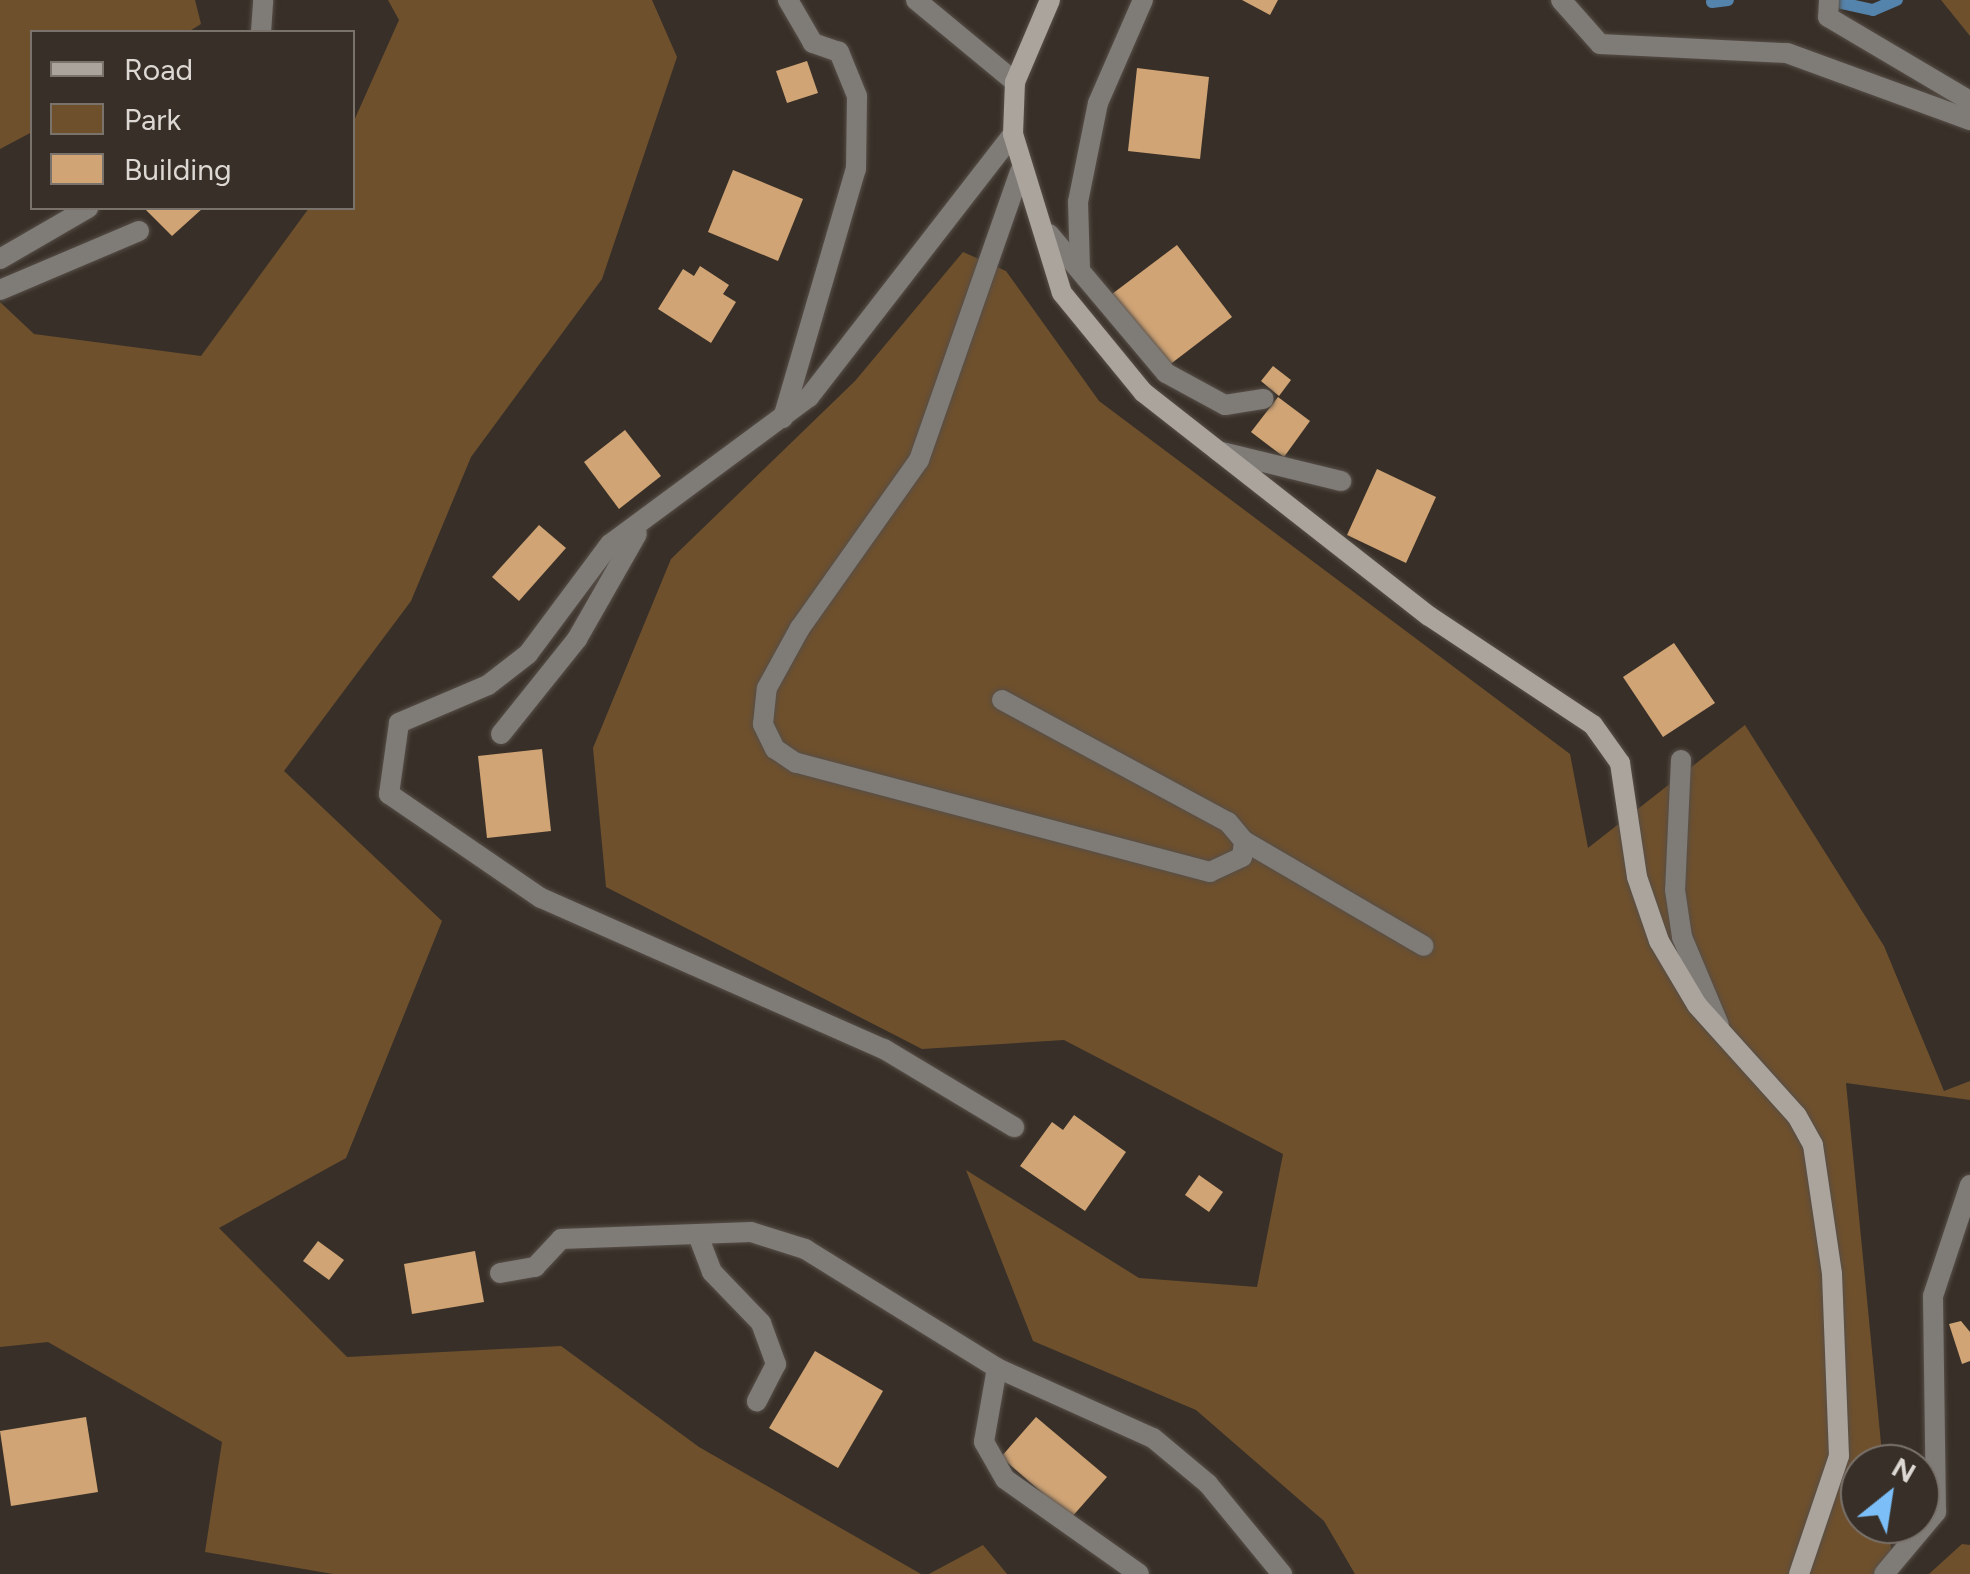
<!DOCTYPE html>
<html>
<head>
<meta charset="utf-8">
<style>
	body { margin:0 }
	#map { position:relative; width:1970px; height:1574px; overflow:hidden; background:#383028; font-family:Figtree,sans-serif }
	div>[style] { position:absolute }
	.green>* { inset:0; background:#6e502d }
	.stream>* { height:12px; margin:-6px; padding:0 6px; transform-origin:6px; border-radius:6px; background:#5483ac }
	.building>* { inset:0; background:#d0a475 }
	.roads { filter:drop-shadow(0 0 2px #564e47) drop-shadow(0 0 2px #564e47) }
	.lane>* { height:20px; margin:-10px; padding:0 10px; transform-origin:10px; border-radius:10px; background:#7f7b77 }
	.street>* { height:20px; margin:-10px; padding:0 10px; transform-origin:10px; border-radius:10px; background:#7f7b77 }
	.secondary>* { height:20px; margin:-10px; padding:0 10px; transform-origin:10px; border-radius:10px; background:#aaa49d }
	span { translate:-50% -50%; white-space:nowrap; text-align:center; line-height:1.15; -webkit-text-stroke:10px #383028; paint-order:stroke }
	.legend { position:absolute; left:30px; top:30px; width:325px; height:180px; box-sizing:border-box; background:#383028; border:2px solid #7a736c; margin:0; padding:12px 18px; list-style:none; font-size:30px; color:#ddd8d3 }
	.legend li { display:flex; align-items:center; gap:20px; height:50px }
	.legend b { width:50px; border:2px solid #7a736c }
	.north { position:absolute; left:1840px; top:1444px; width:100px; height:100px; box-sizing:border-box; background:#383028; border:2px solid #7a736c; border-radius:50%; rotate:30deg; font-size:28px; font-weight:700; line-height:40px; text-align:center; color:#ddd8d3 }
	.north::after { content:''; display:block; margin:auto; width:35px; height:45px; background:#7bbef8; clip-path:polygon(50% 0,100% 100%,50% 72%,0 100%) }
</style>
</head>
<body>
<div id="map">
	<div class="green">
		<i style="clip-path:polygon(0 0,195px 0,201px 24px,188px 32px,32px 32px,32px 132px,0 149px)"></i>
		<i style="clip-path:polygon(388px 0,652px 0,677px 57px,602px 279px,471px 457px,411px 601px,284px 771px,442px 921px,346px 1158px,219px 1228px,347px 1357px,561px 1346px,699px 1447px,921px 1574px,333px 1574px,205px 1552px,222px 1442px,48px 1342px,0 1347px,0 302px,34px 334px,201px 356px,309px 208px,352px 208px,353px 123px,399px 20px)"></i>
		<i style="clip-path:polygon(1941px 0,1970px 0,1970px 36px)"></i>
		<i style="clip-path:polygon(963px 252px,1006px 271px,1099px 401px,1570px 754px,1588px 848px,1745px 725px,1884px 946px,1944px 1091px,1970px 1081px,1970px 1100px,1846px 1083px,1883px 1464px,1860px 1464px,1860px 1524px,1889px 1524px,1893px 1574px,1355px 1574px,1324px 1521px,1196px 1410px,1033px 1341px,966px 1170px,1139px 1278px,1257px 1287px,1283px 1154px,1064px 1040px,922px 1049px,606px 887px,593px 748px,671px 559px,855px 381px)"></i>
		<i style="clip-path:polygon(1962px 1544px,1970px 1545px,1970px 1574px,1929px 1574px)"></i>
		<i style="clip-path:polygon(983px 1545px,1007px 1574px,929px 1574px)"></i>
	</div>
	<div class="stream">
		<i style="left:1827px;top:0;width:47px;rotate:12.3deg"></i>
		<i style="left:1873px;top:10px;width:26px;rotate:-23deg"></i>
		<i style="left:1712px;top:2px;width:16px;rotate:-7deg"></i>
	</div>
	<div class="building">
		<i style="clip-path:polygon(1242px 0,1278px 0,1270px 15px)"></i>
		<i style="clip-path:polygon(807px 61px,818px 93px,787px 103px,776px 71px)"></i>
		<i style="clip-path:polygon(1137px 68px,1209px 77px,1200px 159px,1128px 151px)"></i>
		<i style="clip-path:polygon(733px 170px,803px 199px,778px 261px,708px 232px)"></i>
		<i style="clip-path:polygon(144px 208px,203px 208px,172px 236px)"></i>
		<i style="clip-path:polygon(1177px 245px,1232px 317px,1168px 366px,1112px 294px)"></i>
		<i style="clip-path:polygon(700px 266px,729px 285px,723px 294px,736px 302px,711px 343px,658px 309px,683px 269px,694px 276px)"></i>
		<i style="clip-path:polygon(1273px 366px,1291px 380px,1279px 396px,1261px 381px)"></i>
		<i style="clip-path:polygon(1278px 397px,1310px 421px,1284px 457px,1251px 432px)"></i>
		<i style="clip-path:polygon(625px 430px,661px 476px,619px 509px,584px 462px)"></i>
		<i style="clip-path:polygon(1377px 469px,1436px 497px,1406px 563px,1347px 535px)"></i>
		<i style="clip-path:polygon(539px 525px,566px 548px,519px 601px,492px 577px)"></i>
		<i style="clip-path:polygon(1674px 643px,1715px 703px,1663px 737px,1623px 677px)"></i>
		<i style="clip-path:polygon(542px 749px,551px 831px,487px 838px,478px 756px)"></i>
		<i style="clip-path:polygon(1074px 1115px,1126px 1152px,1085px 1211px,1020px 1166px,1052px 1122px,1063px 1130px)"></i>
		<i style="clip-path:polygon(1199px 1175px,1223px 1192px,1209px 1212px,1185px 1195px)"></i>
		<i style="clip-path:polygon(318px 1241px,344px 1260px,329px 1280px,303px 1261px)"></i>
		<i style="clip-path:polygon(475px 1251px,484px 1302px,412px 1314px,404px 1264px)"></i>
		<i style="clip-path:polygon(1961px 1321px,1970px 1332px,1970px 1361px,1962px 1364px,1949px 1324px)"></i>
		<i style="clip-path:polygon(815px 1351px,883px 1391px,838px 1468px,769px 1428px)"></i>
		<i style="clip-path:polygon(86px 1417px,98px 1492px,11px 1506px,0 1431px)"></i>
		<i style="clip-path:polygon(1036px 1417px,1107px 1477px,1071px 1518px,1001px 1457px)"></i>
	</div>
	<div class="roads">
		<div class="lane">
			<i style="left:261px;top:32px;width:32px;rotate:-86deg"></i>
			<i style="left:1013px;top:134px;width:333px;rotate:127.8deg"></i>
			<i style="left:809px;top:397px;width:247px;rotate:143.5deg"></i>
			<i style="left:610px;top:544px;width:137px;rotate:126.7deg"></i>
			<i style="left:528px;top:654px;width:51px;rotate:142.2deg"></i>
			<i style="left:488px;top:685px;width:97px;rotate:156.9deg"></i>
			<i style="left:399px;top:723px;width:72px;rotate:98deg"></i>
			<i style="left:389px;top:794px;width:184px;rotate:34.4deg"></i>
			<i style="left:541px;top:898px;width:375px;rotate:23.8deg"></i>
			<i style="left:884px;top:1049px;width:152px;rotate:31deg"></i>
			<i style="left:1049px;top:234px;width:182px;rotate:49.9deg"></i>
			<i style="left:1166px;top:373px;width:67px;rotate:28.5deg"></i>
			<i style="left:1225px;top:405px;width:39px;rotate:-9deg"></i>
			<i style="left:0;top:259px;width:102px;rotate:-30.1deg"></i>
			<i style="left:1080px;top:269px;width:67px;rotate:-91.7deg"></i>
			<i style="left:1078px;top:202px;width:101px;rotate:-78.6deg"></i>
			<i style="left:1098px;top:103px;width:112px;rotate:-66.4deg"></i>
			<i style="left:0;top:290px;width:151px;rotate:-23deg"></i>
			<i style="left:783px;top:418px;width:259px;rotate:-73.7deg"></i>
			<i style="left:856px;top:169px;width:73px;rotate:-89.2deg"></i>
			<i style="left:857px;top:96px;width:48px;rotate:-112.2deg"></i>
			<i style="left:839px;top:52px;width:28px;rotate:-161deg"></i>
			<i style="left:813px;top:43px;width:50px;rotate:-120.2deg"></i>
			<i style="left:1218px;top:451px;width:127px;rotate:13.7deg"></i>
			<i style="left:1002px;top:700px;width:257px;rotate:28.4deg"></i>
			<i style="left:1228px;top:822px;width:25px;rotate:50deg"></i>
			<i style="left:1244px;top:841px;width:16px;rotate:97deg"></i>
			<i style="left:1242px;top:857px;width:35px;rotate:155deg"></i>
			<i style="left:1210px;top:872px;width:428px;rotate:-165.2deg"></i>
			<i style="left:796px;top:763px;width:25px;rotate:-146deg"></i>
			<i style="left:775px;top:749px;width:28px;rotate:-116deg"></i>
			<i style="left:763px;top:724px;width:36px;rotate:-84deg"></i>
			<i style="left:767px;top:688px;width:68px;rotate:-61.2deg"></i>
			<i style="left:800px;top:628px;width:206px;rotate:-54.7deg"></i>
			<i style="left:919px;top:460px;width:305px;rotate:-70.7deg"></i>
			<i style="left:501px;top:734px;width:122px;rotate:-51.3deg"></i>
			<i style="left:577px;top:639px;width:121px;rotate:-60.3deg"></i>
			<i style="left:1681px;top:760px;width:130px;rotate:92.6deg"></i>
			<i style="left:1675px;top:890px;width:48px;rotate:81.5deg"></i>
			<i style="left:1682px;top:937px;width:95px;rotate:67.2deg"></i>
			<i style="left:1244px;top:841px;width:208px;rotate:30.3deg"></i>
			<i style="left:699px;top:1238px;width:36px;rotate:69deg"></i>
			<i style="left:712px;top:1272px;width:71px;rotate:46.1deg"></i>
			<i style="left:761px;top:1323px;width:44px;rotate:69.9deg"></i>
			<i style="left:776px;top:1364px;width:42px;rotate:117.2deg"></i>
			<i style="left:500px;top:1273px;width:36px;rotate:-10deg"></i>
			<i style="left:535px;top:1267px;width:38px;rotate:-47deg"></i>
			<i style="left:561px;top:1239px;width:190px;rotate:-2.1deg"></i>
			<i style="left:751px;top:1232px;width:57px;rotate:17.5deg"></i>
			<i style="left:805px;top:1249px;width:226px;rotate:31.8deg"></i>
			<i style="left:997px;top:1368px;width:171px;rotate:24.2deg"></i>
			<i style="left:1153px;top:1438px;width:72px;rotate:39.9deg"></i>
			<i style="left:1208px;top:1484px;width:117px;rotate:50.6deg"></i>
			<i style="left:997px;top:1368px;width:75px;rotate:100deg"></i>
			<i style="left:984px;top:1442px;width:43px;rotate:60.4deg"></i>
			<i style="left:1005px;top:1479px;width:164px;rotate:35.3deg"></i>
			<i style="left:1884px;top:1574px;width:81px;rotate:-50deg"></i>
			<i style="left:1936px;top:1512px;width:216px;rotate:-90.8deg"></i>
			<i style="left:1933px;top:1296px;width:117px;rotate:-71.6deg"></i>
		</div>
		<div class="street">
			<i style="left:916px;top:0;width:129px;rotate:39.6deg"></i>
			<i style="left:1561px;top:0;width:59px;rotate:48.4deg"></i>
			<i style="left:1600px;top:44px;width:187px;rotate:2.8deg"></i>
			<i style="left:1787px;top:53px;width:195px;rotate:20.1deg"></i>
			<i style="left:1829px;top:0;width:17px;rotate:93deg"></i>
			<i style="left:1828px;top:17px;width:165px;rotate:30.6deg"></i>
		</div>
		<div class="secondary">
			<i style="left:1050px;top:0;width:89px;rotate:113.1deg"></i>
			<i style="left:1015px;top:82px;width:52px;rotate:92.2deg"></i>
			<i style="left:1013px;top:134px;width:166px;rotate:72.9deg"></i>
			<i style="left:1062px;top:293px;width:128px;rotate:50.7deg"></i>
			<i style="left:1143px;top:392px;width:363px;rotate:38.1deg"></i>
			<i style="left:1429px;top:616px;width:197px;rotate:33.6deg"></i>
			<i style="left:1593px;top:725px;width:47px;rotate:54.6deg"></i>
			<i style="left:1620px;top:763px;width:115px;rotate:81.5deg"></i>
			<i style="left:1637px;top:877px;width:68px;rotate:71deg"></i>
			<i style="left:1659px;top:941px;width:74px;rotate:59.3deg"></i>
			<i style="left:1697px;top:1005px;width:149px;rotate:48deg"></i>
			<i style="left:1797px;top:1116px;width:33px;rotate:61deg"></i>
			<i style="left:1813px;top:1145px;width:130px;rotate:81.6deg"></i>
			<i style="left:1832px;top:1274px;width:182px;rotate:87.8deg"></i>
			<i style="left:1839px;top:1456px;width:125px;rotate:108.7deg"></i>
		</div>
	</div>
	<ul class="legend">
	<li><b style="height:12px;background:#aaa49d"></b>Road</li>
	<li><b style="height:28px;background:#6e502d"></b>Park</li>
	<li><b style="height:28px;background:#d0a475"></b>Building</li>
	</ul>
	<div class="north">N</div>
</div>
</body>
</html>
